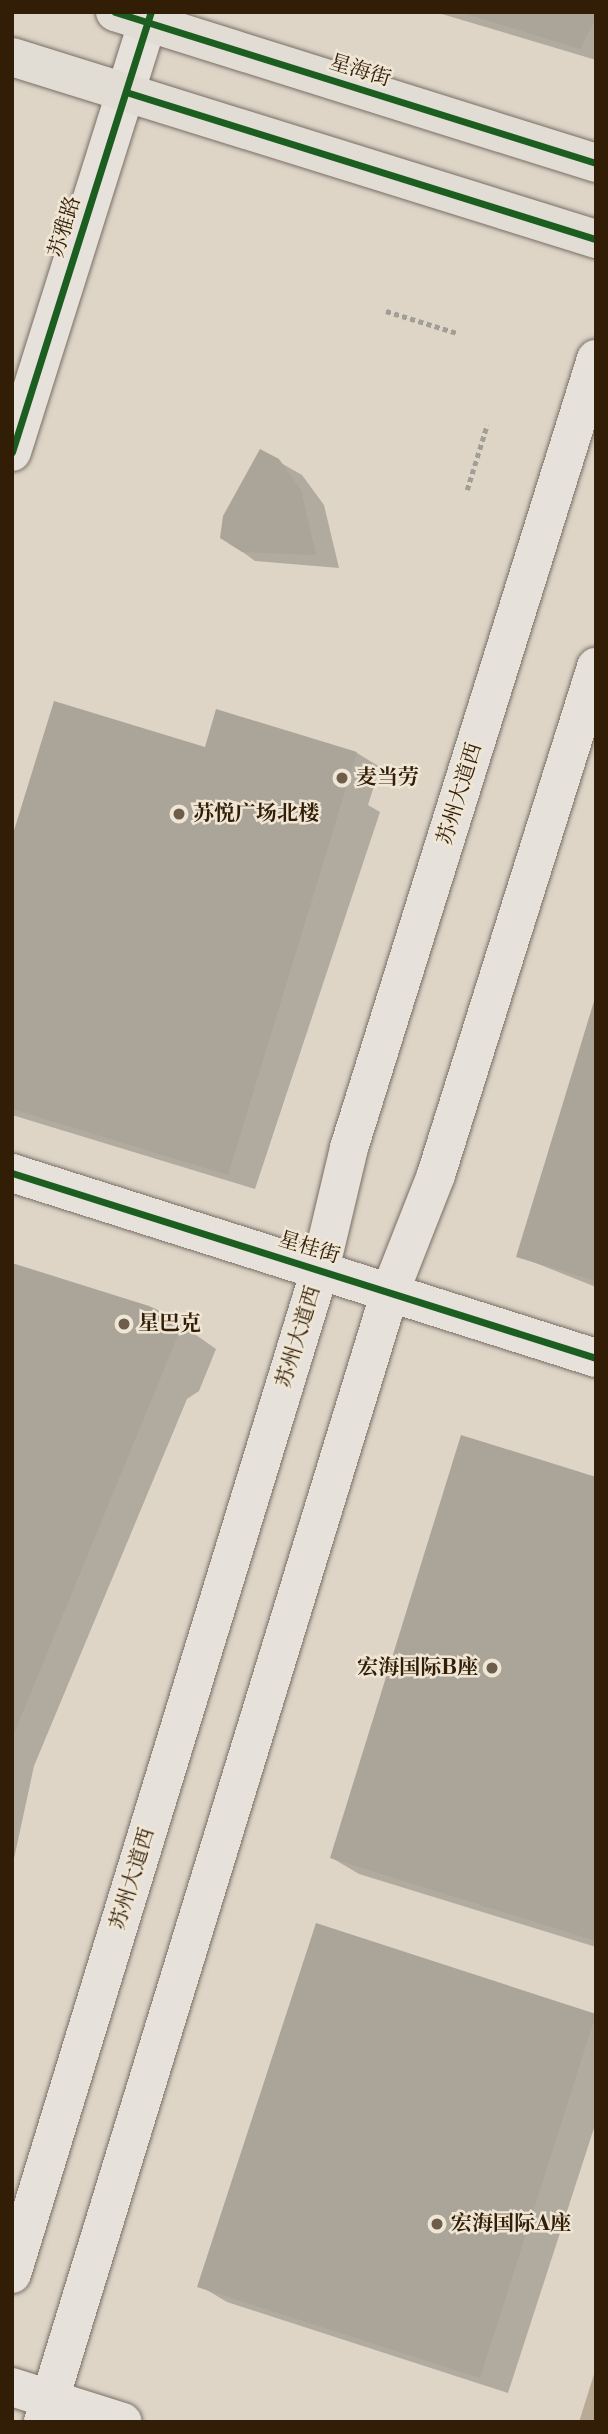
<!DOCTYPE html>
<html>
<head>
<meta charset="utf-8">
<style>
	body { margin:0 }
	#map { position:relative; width:608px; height:2434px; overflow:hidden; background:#ded5c7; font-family:"Libre Bodoni","Noto Serif SC",serif }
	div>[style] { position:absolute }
	.water>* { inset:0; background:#b9aa95 }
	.shadow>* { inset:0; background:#0003 }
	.building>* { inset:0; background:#aba499 }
	.path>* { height:4.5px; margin-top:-2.25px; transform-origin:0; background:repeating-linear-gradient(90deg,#a29e96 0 5px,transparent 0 8.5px) }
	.roads { filter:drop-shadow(0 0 2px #786f65) drop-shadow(0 0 2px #786f65) }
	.secondary>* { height:38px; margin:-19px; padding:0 19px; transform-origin:19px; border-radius:19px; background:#e6e1da }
	.primary>* { height:38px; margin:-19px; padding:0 19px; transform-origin:19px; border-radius:19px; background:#e1dcd4 }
	.cycleway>* { height:7px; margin:-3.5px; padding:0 3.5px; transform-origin:3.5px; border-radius:3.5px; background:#1b5e20 }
	.dots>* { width:19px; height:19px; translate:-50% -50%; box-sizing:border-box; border:4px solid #efe6d5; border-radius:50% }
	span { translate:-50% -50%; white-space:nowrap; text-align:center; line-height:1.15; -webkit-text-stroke:5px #efe6d5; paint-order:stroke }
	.street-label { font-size:21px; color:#321d06 }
	.poi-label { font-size:21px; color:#321d06; font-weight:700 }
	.left { translate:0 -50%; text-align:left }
	.right { translate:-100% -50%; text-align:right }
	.frame { position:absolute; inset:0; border:14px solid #321d06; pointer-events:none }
</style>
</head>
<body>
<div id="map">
	<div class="water">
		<i style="clip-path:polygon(596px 2368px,596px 2422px,579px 2422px)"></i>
	</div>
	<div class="shadow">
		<i style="clip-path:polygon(435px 12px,596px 12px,596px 60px)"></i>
		<i style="clip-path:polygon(260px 451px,302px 475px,324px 505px,339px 568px,255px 561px,222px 537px)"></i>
		<i style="clip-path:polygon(218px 711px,357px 753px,380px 767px,368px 805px,380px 812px,255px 1189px,12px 1115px,12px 843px,206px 749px)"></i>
		<i style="clip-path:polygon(596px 1002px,596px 1287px,518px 1256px)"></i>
		<i style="clip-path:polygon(12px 1265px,176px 1321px,216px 1349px,199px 1391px,187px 1399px,34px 1766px,12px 1868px)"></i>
		<i style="clip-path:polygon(596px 1478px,596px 1947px,359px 1874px,332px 1858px)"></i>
		<i style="clip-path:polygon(317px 1926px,596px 2016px,596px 2122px,508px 2393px,227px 2302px,200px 2286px)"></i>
	</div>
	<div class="building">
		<i style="clip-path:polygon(460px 12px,596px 12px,596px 18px,580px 49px)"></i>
		<i style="clip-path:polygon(260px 449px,279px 459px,301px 490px,316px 555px,242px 552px,220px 538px,223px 516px)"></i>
		<i style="clip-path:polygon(54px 701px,205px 747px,216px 709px,357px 752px,228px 1175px,12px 1109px,12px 837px)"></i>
		<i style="clip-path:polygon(595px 998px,596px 998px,596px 1281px,516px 1257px)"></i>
		<i style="clip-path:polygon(12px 1263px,149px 1306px,177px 1319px,181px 1328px,13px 1736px)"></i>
		<i style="clip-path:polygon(461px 1435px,596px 1477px,596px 1941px,330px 1858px)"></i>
		<i style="clip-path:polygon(316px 1923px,596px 2014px,480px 2378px,197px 2287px)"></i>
	</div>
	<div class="path">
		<i style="left:386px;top:311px;width:74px;rotate:17.2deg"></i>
		<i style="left:467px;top:490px;width:68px;rotate:-72.9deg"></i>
	</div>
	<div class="roads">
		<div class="secondary">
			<i style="left:12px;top:452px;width:461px;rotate:-72.5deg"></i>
			<i style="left:12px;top:1173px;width:613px;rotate:17.58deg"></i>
			<i style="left:12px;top:2274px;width:1050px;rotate:-72.95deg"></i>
			<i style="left:320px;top:1270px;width:125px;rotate:-76.6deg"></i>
			<i style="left:349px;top:1148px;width:827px;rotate:-72.62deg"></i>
			<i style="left:12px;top:2387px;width:116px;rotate:17.5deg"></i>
			<i style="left:43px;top:2422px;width:1182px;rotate:-72.93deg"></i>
			<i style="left:390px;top:1292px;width:126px;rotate:-68.5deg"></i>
			<i style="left:436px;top:1175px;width:533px;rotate:-72.52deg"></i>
		</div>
		<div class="primary">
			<i style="left:115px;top:12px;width:504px;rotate:17.43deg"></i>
			<i style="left:12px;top:57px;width:612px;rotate:17.31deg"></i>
		</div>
	</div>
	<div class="cycleway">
		<i style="left:115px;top:12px;width:504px;rotate:17.43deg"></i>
		<i style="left:126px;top:92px;width:492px;rotate:17.4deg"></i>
		<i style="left:12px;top:452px;width:461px;rotate:-72.5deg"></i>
		<i style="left:12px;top:1173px;width:613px;rotate:17.58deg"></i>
	</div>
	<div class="dots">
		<i style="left:342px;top:778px;background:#6e5d4a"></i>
		<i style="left:179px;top:814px;background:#6e5d4a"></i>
		<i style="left:124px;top:1324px;background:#6e5d4a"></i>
		<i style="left:492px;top:1668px;background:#6e5d4a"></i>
		<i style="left:437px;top:2224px;background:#6e5d4a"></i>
	</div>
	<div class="street-label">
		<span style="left:360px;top:71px;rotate:17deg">星海街</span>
		<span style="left:65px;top:227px;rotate:-73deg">苏雅路</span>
		<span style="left:460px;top:794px;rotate:-73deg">苏州大道西</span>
		<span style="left:309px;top:1248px;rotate:17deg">星桂街</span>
		<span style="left:299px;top:1337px;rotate:-73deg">苏州大道西</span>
		<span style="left:133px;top:1879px;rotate:-73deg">苏州大道西</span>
	</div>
	<div class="poi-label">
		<span class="left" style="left:356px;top:778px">麦当劳</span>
		<span class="left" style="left:193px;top:814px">苏悦广场北楼</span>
		<span class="left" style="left:138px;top:1324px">星巴克</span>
		<span class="right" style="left:478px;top:1668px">宏海国际B座</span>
		<span class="left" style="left:451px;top:2224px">宏海国际A座</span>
	</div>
	<div class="frame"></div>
</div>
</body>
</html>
